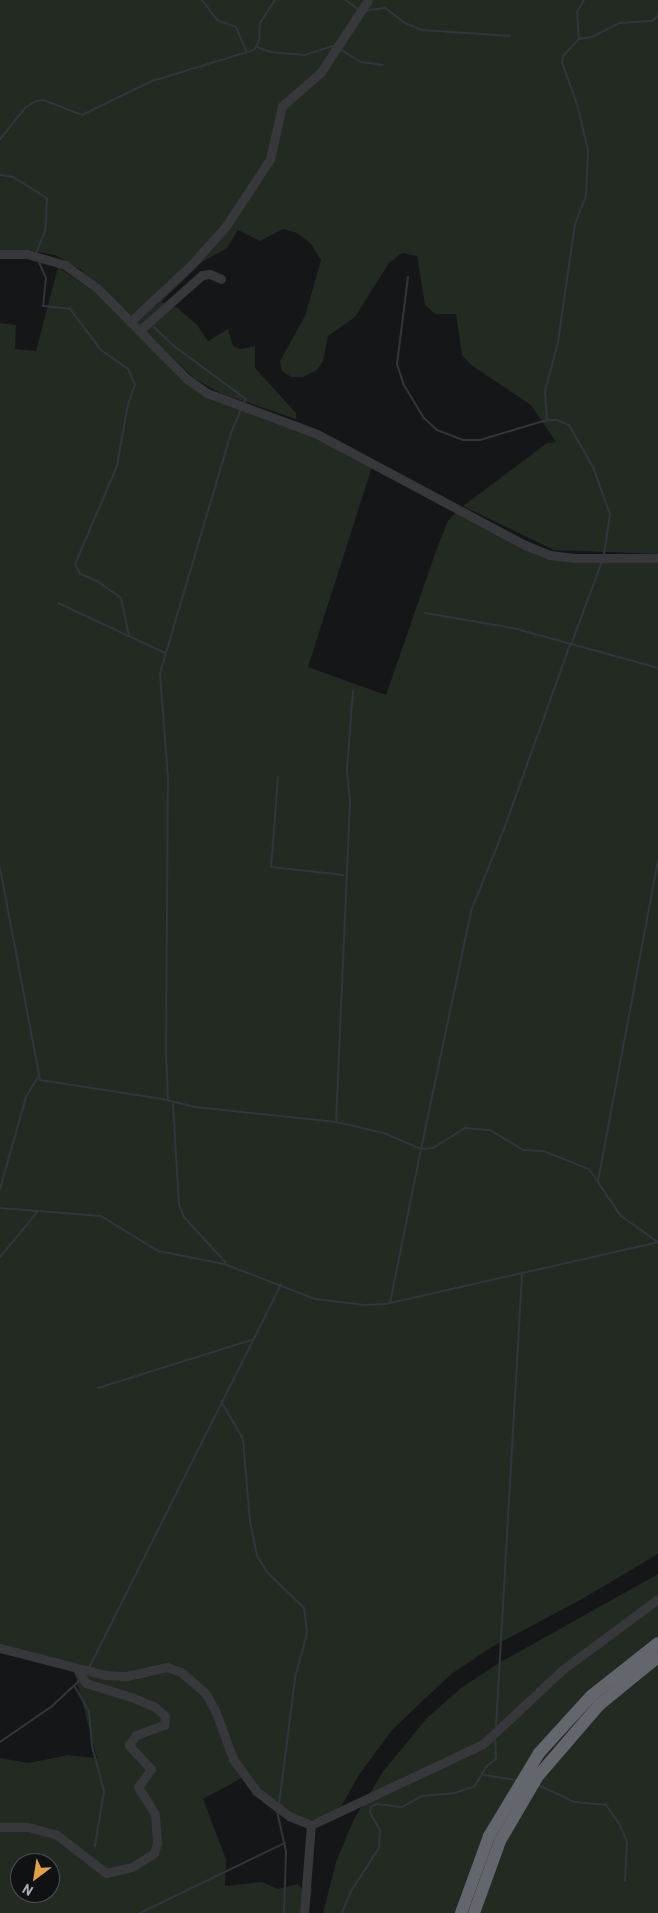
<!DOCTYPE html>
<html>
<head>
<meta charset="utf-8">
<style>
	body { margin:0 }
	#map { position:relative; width:658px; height:1913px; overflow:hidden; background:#151617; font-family:Barlow,sans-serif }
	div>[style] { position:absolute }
	.green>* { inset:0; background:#222a22 }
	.stream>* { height:2px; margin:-1px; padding:0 1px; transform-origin:1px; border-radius:1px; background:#2f373c }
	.minor>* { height:9px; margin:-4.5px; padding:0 4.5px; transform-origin:4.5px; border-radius:4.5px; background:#37383c }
	.highway>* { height:12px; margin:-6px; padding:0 6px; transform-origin:6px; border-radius:6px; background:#63666c }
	span { translate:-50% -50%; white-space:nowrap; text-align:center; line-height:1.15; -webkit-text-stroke:5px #101112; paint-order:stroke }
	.north { position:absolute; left:10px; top:1853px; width:50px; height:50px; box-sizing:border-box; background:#101112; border:1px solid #4d4f54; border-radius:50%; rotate:211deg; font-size:14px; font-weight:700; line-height:20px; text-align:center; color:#a8adb6 }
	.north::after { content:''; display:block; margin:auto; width:18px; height:22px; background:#e2a243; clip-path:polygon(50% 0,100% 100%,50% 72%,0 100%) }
</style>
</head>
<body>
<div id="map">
	<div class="green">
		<i style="clip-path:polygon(0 0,658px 0,658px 554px,554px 550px,463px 506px,547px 443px,556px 442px,531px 405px,471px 365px,462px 355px,456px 314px,435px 314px,425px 305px,417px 256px,402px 253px,389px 263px,355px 317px,328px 336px,323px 361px,317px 370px,303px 377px,291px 377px,282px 371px,280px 361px,305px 316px,321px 260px,311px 244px,297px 233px,283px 229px,260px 241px,238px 230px,227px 248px,202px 262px,161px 302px,178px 308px,197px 325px,208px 341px,228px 329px,233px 346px,241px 349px,255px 346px,255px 368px,296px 413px,296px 419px,222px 394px,195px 379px,80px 269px,55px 255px,27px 250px,0 251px)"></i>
		<i style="clip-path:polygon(evenodd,58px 267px,97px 294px,189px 386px,218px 402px,310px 433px,372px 467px,308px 667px,386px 695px,437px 548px,448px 521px,456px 512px,575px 561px,658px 563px,658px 1554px,582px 1599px,490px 1648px,450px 1675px,392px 1730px,359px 1775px,338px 1812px,308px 1821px,299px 1820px,244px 1777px,203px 1799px,226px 1859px,225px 1886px,262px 1882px,278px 1889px,297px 1884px,302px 1888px,312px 1888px,308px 1913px,0 1913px,0 1758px,29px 1763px,68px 1755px,97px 1758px,73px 1667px,0 1650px,0 323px,16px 325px,15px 349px,36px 351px,58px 267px,20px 1863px,50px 1863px,50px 1893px,20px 1893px,20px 1863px)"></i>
		<i style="clip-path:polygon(658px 1574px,658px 1913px,323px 1913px,336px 1862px,354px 1819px,384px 1770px,427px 1718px,461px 1688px,499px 1663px)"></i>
	</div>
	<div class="stream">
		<i style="left:202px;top:0;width:25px;rotate:53deg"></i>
		<i style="left:217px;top:20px;width:20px;rotate:20deg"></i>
		<i style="left:236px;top:27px;width:28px;rotate:67deg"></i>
		<i style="left:346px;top:0;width:16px;rotate:38deg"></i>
		<i style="left:363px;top:11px;width:22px;rotate:-8deg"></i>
		<i style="left:385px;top:8px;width:25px;rotate:37deg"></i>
		<i style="left:405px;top:23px;width:18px;rotate:22deg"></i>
		<i style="left:422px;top:30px;width:88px;rotate:3.9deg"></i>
		<i style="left:579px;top:39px;width:13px;rotate:-9deg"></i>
		<i style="left:592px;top:37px;width:31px;rotate:-27deg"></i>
		<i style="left:620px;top:23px;width:32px;rotate:-4deg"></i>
		<i style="left:652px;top:21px;width:8px;rotate:-40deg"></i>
		<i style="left:257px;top:47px;width:14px;rotate:21deg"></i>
		<i style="left:270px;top:52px;width:35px;rotate:5deg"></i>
		<i style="left:305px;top:55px;width:29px;rotate:-18deg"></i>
		<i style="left:340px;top:49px;width:25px;rotate:32deg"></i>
		<i style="left:361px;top:62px;width:22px;rotate:8deg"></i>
		<i style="left:0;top:139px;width:40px;rotate:-51deg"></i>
		<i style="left:25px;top:108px;width:13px;rotate:-32deg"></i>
		<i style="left:36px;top:101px;width:7px;rotate:-8deg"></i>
		<i style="left:43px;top:100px;width:42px;rotate:21deg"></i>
		<i style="left:82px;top:115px;width:78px;rotate:-25.9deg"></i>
		<i style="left:152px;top:81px;width:107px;rotate:-16.9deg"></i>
		<i style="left:254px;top:50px;width:10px;rotate:-61deg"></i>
		<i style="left:259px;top:41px;width:18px;rotate:-87deg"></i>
		<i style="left:260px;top:23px;width:27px;rotate:-57deg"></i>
		<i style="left:0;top:175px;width:13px;rotate:9deg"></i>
		<i style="left:13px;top:177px;width:40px;rotate:32deg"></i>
		<i style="left:47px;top:198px;width:33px;rotate:93deg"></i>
		<i style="left:45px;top:231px;width:24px;rotate:112deg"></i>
		<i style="left:38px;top:260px;width:20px;rotate:66deg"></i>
		<i style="left:46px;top:278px;width:28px;rotate:96deg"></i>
		<i style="left:43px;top:306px;width:27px;rotate:6deg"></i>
		<i style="left:70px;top:309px;width:51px;rotate:52.9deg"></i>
		<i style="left:101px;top:350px;width:33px;rotate:35deg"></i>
		<i style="left:128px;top:369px;width:17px;rotate:65deg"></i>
		<i style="left:135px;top:384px;width:21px;rotate:109deg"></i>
		<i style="left:128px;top:404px;width:63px;rotate:100.1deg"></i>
		<i style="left:117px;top:466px;width:107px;rotate:113.2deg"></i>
		<i style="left:75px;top:564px;width:11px;rotate:63deg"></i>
		<i style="left:80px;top:574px;width:18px;rotate:22deg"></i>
		<i style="left:97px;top:581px;width:29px;rotate:35deg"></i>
		<i style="left:121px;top:598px;width:39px;rotate:78deg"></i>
		<i style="left:408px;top:277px;width:88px;rotate:97.2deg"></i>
		<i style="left:397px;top:364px;width:22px;rotate:72deg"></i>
		<i style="left:404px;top:385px;width:39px;rotate:59deg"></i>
		<i style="left:424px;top:418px;width:18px;rotate:43deg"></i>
		<i style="left:437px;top:430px;width:28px;rotate:21deg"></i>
		<i style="left:463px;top:440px;width:17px"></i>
		<i style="left:480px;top:440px;width:70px;rotate:-16.6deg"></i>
		<i style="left:547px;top:420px;width:10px"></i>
		<i style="left:557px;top:420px;width:13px;rotate:23deg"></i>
		<i style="left:569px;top:425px;width:48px;rotate:60.3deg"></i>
		<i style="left:593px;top:467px;width:50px;rotate:70.1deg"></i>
		<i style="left:610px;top:514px;width:40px;rotate:98.5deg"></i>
		<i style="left:154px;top:327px;width:29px;rotate:44deg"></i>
		<i style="left:175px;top:347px;width:88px;rotate:36.2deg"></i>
		<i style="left:246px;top:399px;width:6px;rotate:121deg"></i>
		<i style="left:547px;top:420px;width:29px;rotate:-94deg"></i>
		<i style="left:545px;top:391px;width:51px;rotate:-75.1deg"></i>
		<i style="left:558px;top:342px;width:119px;rotate:-81.8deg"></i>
		<i style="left:575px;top:224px;width:30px;rotate:-69deg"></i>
		<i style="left:586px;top:196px;width:46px;rotate:-87.5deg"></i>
		<i style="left:588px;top:150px;width:47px;rotate:-103.4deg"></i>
		<i style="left:577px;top:104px;width:44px;rotate:-110.1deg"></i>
		<i style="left:562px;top:63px;width:7px;rotate:-82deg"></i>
		<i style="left:563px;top:56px;width:23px;rotate:-47deg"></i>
		<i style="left:579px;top:39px;width:27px;rotate:-94deg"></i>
		<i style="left:577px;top:12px;width:14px;rotate:-60deg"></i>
		<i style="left:58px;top:603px;width:118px;rotate:25deg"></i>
		<i style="left:425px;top:613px;width:89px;rotate:9.7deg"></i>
		<i style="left:513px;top:628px;width:150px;rotate:15.4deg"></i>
		<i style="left:571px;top:645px;width:90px;rotate:-69.7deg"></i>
		<i style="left:278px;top:777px;width:90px;rotate:94.4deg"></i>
		<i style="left:271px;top:867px;width:73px;rotate:6.3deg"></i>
		<i style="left:0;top:868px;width:216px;rotate:79.3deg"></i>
		<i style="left:40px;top:1080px;width:124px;rotate:8.8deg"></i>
		<i style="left:163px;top:1099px;width:33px;rotate:14deg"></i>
		<i style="left:195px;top:1107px;width:142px;rotate:6.1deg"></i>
		<i style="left:336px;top:1122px;width:49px;rotate:12.9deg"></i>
		<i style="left:384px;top:1133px;width:40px;rotate:23.4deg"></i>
		<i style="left:421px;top:1149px;width:12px;rotate:-5deg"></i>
		<i style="left:433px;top:1148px;width:38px;rotate:-32deg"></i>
		<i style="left:465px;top:1128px;width:25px;rotate:5deg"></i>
		<i style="left:490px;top:1130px;width:39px;rotate:31deg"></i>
		<i style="left:523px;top:1150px;width:20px;rotate:3deg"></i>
		<i style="left:543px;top:1151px;width:49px;rotate:21.4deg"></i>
		<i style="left:589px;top:1169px;width:57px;rotate:55.8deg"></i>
		<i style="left:621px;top:1216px;width:45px;rotate:35.1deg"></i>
		<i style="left:168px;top:1100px;width:50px;rotate:-92.3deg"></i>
		<i style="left:166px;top:1050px;width:272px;rotate:-89.6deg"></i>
		<i style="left:168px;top:778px;width:105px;rotate:-94.4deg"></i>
		<i style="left:160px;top:673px;width:250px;rotate:-73.5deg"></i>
		<i style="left:231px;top:433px;width:26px;rotate:-67deg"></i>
		<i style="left:173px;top:1104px;width:100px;rotate:86.6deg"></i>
		<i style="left:179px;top:1204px;width:14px;rotate:69deg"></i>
		<i style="left:184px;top:1217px;width:62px;rotate:47.6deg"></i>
		<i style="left:336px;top:1122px;width:322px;rotate:-87.5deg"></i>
		<i style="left:350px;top:800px;width:31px;rotate:-96deg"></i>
		<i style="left:347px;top:769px;width:78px;rotate:-85.6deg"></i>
		<i style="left:421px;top:1149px;width:243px;rotate:-78.1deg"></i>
		<i style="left:471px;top:911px;width:88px;rotate:-68.1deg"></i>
		<i style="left:504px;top:829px;width:195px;rotate:-70.3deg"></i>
		<i style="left:598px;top:1181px;width:326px;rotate:-79.4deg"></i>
		<i style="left:0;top:1189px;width:96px;rotate:-74.2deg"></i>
		<i style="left:26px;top:1097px;width:23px;rotate:-59deg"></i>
		<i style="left:0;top:1208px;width:101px;rotate:4.5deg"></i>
		<i style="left:101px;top:1216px;width:67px;rotate:31.6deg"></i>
		<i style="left:158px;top:1251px;width:67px;rotate:11.1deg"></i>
		<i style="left:224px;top:1264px;width:97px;rotate:21deg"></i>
		<i style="left:315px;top:1299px;width:50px;rotate:6.8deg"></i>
		<i style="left:365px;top:1305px;width:21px;rotate:-3deg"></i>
		<i style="left:386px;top:1304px;width:279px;rotate:-12.8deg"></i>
		<i style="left:0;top:1257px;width:60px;rotate:-50.4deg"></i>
		<i style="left:390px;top:1303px;width:157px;rotate:-78.6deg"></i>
		<i style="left:98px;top:1388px;width:164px;rotate:-17.4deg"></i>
		<i style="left:221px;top:1401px;width:44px;rotate:59.9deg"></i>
		<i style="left:243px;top:1439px;width:83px;rotate:85.2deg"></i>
		<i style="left:250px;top:1522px;width:35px;rotate:78deg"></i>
		<i style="left:257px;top:1556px;width:19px;rotate:58deg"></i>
		<i style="left:267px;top:1572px;width:52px;rotate:44.2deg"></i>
		<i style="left:304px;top:1608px;width:25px;rotate:83deg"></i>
		<i style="left:307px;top:1633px;width:47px;rotate:104.9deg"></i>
		<i style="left:295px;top:1678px;width:127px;rotate:97.2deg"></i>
		<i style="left:89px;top:1668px;width:429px;rotate:-63.4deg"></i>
		<i style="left:75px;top:1687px;width:28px;rotate:60deg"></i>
		<i style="left:89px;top:1711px;width:35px;rotate:85deg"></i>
		<i style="left:92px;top:1746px;width:47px;rotate:75.1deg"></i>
		<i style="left:104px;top:1791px;width:56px;rotate:99.3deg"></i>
		<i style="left:496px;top:1726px;width:455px;rotate:-86.7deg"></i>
		<i style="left:0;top:1742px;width:62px;rotate:-34.5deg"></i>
		<i style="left:51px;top:1707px;width:40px;rotate:-43deg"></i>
		<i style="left:484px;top:1775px;width:32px;rotate:9deg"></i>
		<i style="left:538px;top:1785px;width:40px;rotate:25deg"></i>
		<i style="left:574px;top:1802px;width:32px;rotate:5deg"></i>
		<i style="left:606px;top:1805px;width:24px;rotate:55deg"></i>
		<i style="left:620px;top:1825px;width:18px;rotate:68deg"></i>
		<i style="left:627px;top:1842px;width:39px;rotate:93deg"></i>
		<i style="left:277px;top:1811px;width:42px;rotate:77.6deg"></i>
		<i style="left:286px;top:1852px;width:61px;rotate:91.9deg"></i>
		<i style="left:140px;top:1913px;width:161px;rotate:-25.8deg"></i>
		<i style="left:342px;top:1913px;width:24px;rotate:-68deg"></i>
		<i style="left:351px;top:1891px;width:51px;rotate:-56.9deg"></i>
		<i style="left:379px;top:1848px;width:18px;rotate:-87deg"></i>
		<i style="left:380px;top:1830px;width:20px;rotate:-120deg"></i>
		<i style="left:370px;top:1813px;width:6px;rotate:-81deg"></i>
		<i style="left:371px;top:1807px;width:7px;rotate:-27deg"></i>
		<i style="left:377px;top:1804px;width:25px;rotate:7deg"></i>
		<i style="left:402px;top:1807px;width:23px;rotate:-29deg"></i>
		<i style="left:422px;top:1796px;width:32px;rotate:-5deg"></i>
		<i style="left:454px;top:1793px;width:22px;rotate:-18deg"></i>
		<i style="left:475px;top:1786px;width:22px;rotate:-60deg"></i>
		<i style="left:486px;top:1767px;width:13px;rotate:-39deg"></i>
		<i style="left:496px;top:1759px;width:23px;rotate:-92deg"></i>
	</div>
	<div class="minor">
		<i style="left:0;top:254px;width:27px"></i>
		<i style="left:27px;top:254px;width:40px;rotate:16deg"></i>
		<i style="left:65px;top:265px;width:39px;rotate:36deg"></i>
		<i style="left:97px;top:288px;width:128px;rotate:45.3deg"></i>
		<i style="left:187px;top:379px;width:24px;rotate:35deg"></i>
		<i style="left:207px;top:393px;width:117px;rotate:20.4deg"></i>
		<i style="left:317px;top:434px;width:236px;rotate:28.1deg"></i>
		<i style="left:525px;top:545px;width:27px;rotate:22deg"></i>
		<i style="left:550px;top:555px;width:24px;rotate:7deg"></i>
		<i style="left:574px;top:558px;width:84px"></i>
		<i style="left:130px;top:322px;width:85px;rotate:-43.1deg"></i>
		<i style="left:192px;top:264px;width:51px;rotate:-48.2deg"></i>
		<i style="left:226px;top:226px;width:80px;rotate:-56.7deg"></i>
		<i style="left:270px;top:159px;width:54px;rotate:-77.2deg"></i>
		<i style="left:282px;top:106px;width:52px;rotate:-41.1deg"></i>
		<i style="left:321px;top:72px;width:86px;rotate:-56.9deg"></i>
		<i style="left:139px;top:331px;width:84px;rotate:-41.6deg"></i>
		<i style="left:202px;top:275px;width:8px;rotate:-7deg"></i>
		<i style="left:210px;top:274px;width:12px;rotate:24deg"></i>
		<i style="left:0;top:1648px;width:108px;rotate:14.4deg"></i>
		<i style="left:105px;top:1675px;width:22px;rotate:3deg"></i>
		<i style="left:127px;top:1676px;width:41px;rotate:-12.7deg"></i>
		<i style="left:167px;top:1667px;width:15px;rotate:20deg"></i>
		<i style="left:181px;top:1672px;width:33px;rotate:41deg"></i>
		<i style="left:206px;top:1694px;width:18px;rotate:61deg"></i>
		<i style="left:215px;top:1710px;width:52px;rotate:69.8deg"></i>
		<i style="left:233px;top:1759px;width:39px;rotate:54deg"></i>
		<i style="left:256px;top:1791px;width:41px;rotate:37.1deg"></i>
		<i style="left:289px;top:1816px;width:24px;rotate:22deg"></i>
		<i style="left:311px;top:1825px;width:190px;rotate:-25.2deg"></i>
		<i style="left:483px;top:1744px;width:108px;rotate:-43.1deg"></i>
		<i style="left:562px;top:1670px;width:119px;rotate:-36.5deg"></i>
		<i style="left:0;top:1827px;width:28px"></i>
		<i style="left:28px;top:1827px;width:30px;rotate:15deg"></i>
		<i style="left:57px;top:1835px;width:62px;rotate:37.8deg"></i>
		<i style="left:106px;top:1873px;width:27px;rotate:-13deg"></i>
		<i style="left:132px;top:1867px;width:26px;rotate:-32deg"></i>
		<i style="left:154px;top:1853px;width:10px;rotate:-73deg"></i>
		<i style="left:157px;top:1843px;width:29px;rotate:-94deg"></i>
		<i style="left:155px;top:1814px;width:32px;rotate:-122deg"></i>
		<i style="left:138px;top:1787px;width:22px;rotate:-54deg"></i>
		<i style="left:151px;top:1769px;width:33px;rotate:-133deg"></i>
		<i style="left:129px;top:1745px;width:12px;rotate:-55deg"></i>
		<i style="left:136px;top:1735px;width:30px;rotate:-20deg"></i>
		<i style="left:164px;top:1725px;width:9px;rotate:-84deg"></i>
		<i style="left:165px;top:1716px;width:13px;rotate:-138deg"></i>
		<i style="left:155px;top:1707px;width:26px;rotate:-157deg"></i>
		<i style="left:131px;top:1697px;width:47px;rotate:-162.7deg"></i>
		<i style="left:86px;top:1683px;width:17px;rotate:-123deg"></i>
		<i style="left:304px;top:1913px;width:88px;rotate:-85.5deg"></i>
	</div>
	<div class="highway">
		<i style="left:461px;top:1913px;width:82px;rotate:-70deg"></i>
		<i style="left:489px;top:1836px;width:97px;rotate:-58.9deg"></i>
		<i style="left:539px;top:1753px;width:77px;rotate:-47.6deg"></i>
		<i style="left:591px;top:1696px;width:85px;rotate:-38.3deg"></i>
		<i style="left:474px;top:1913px;width:77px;rotate:-70.1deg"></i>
		<i style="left:500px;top:1841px;width:75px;rotate:-59.7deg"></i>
		<i style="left:538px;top:1776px;width:94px;rotate:-49.3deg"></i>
		<i style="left:599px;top:1705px;width:76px;rotate:-39.1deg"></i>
	</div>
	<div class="north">N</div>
</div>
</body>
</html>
